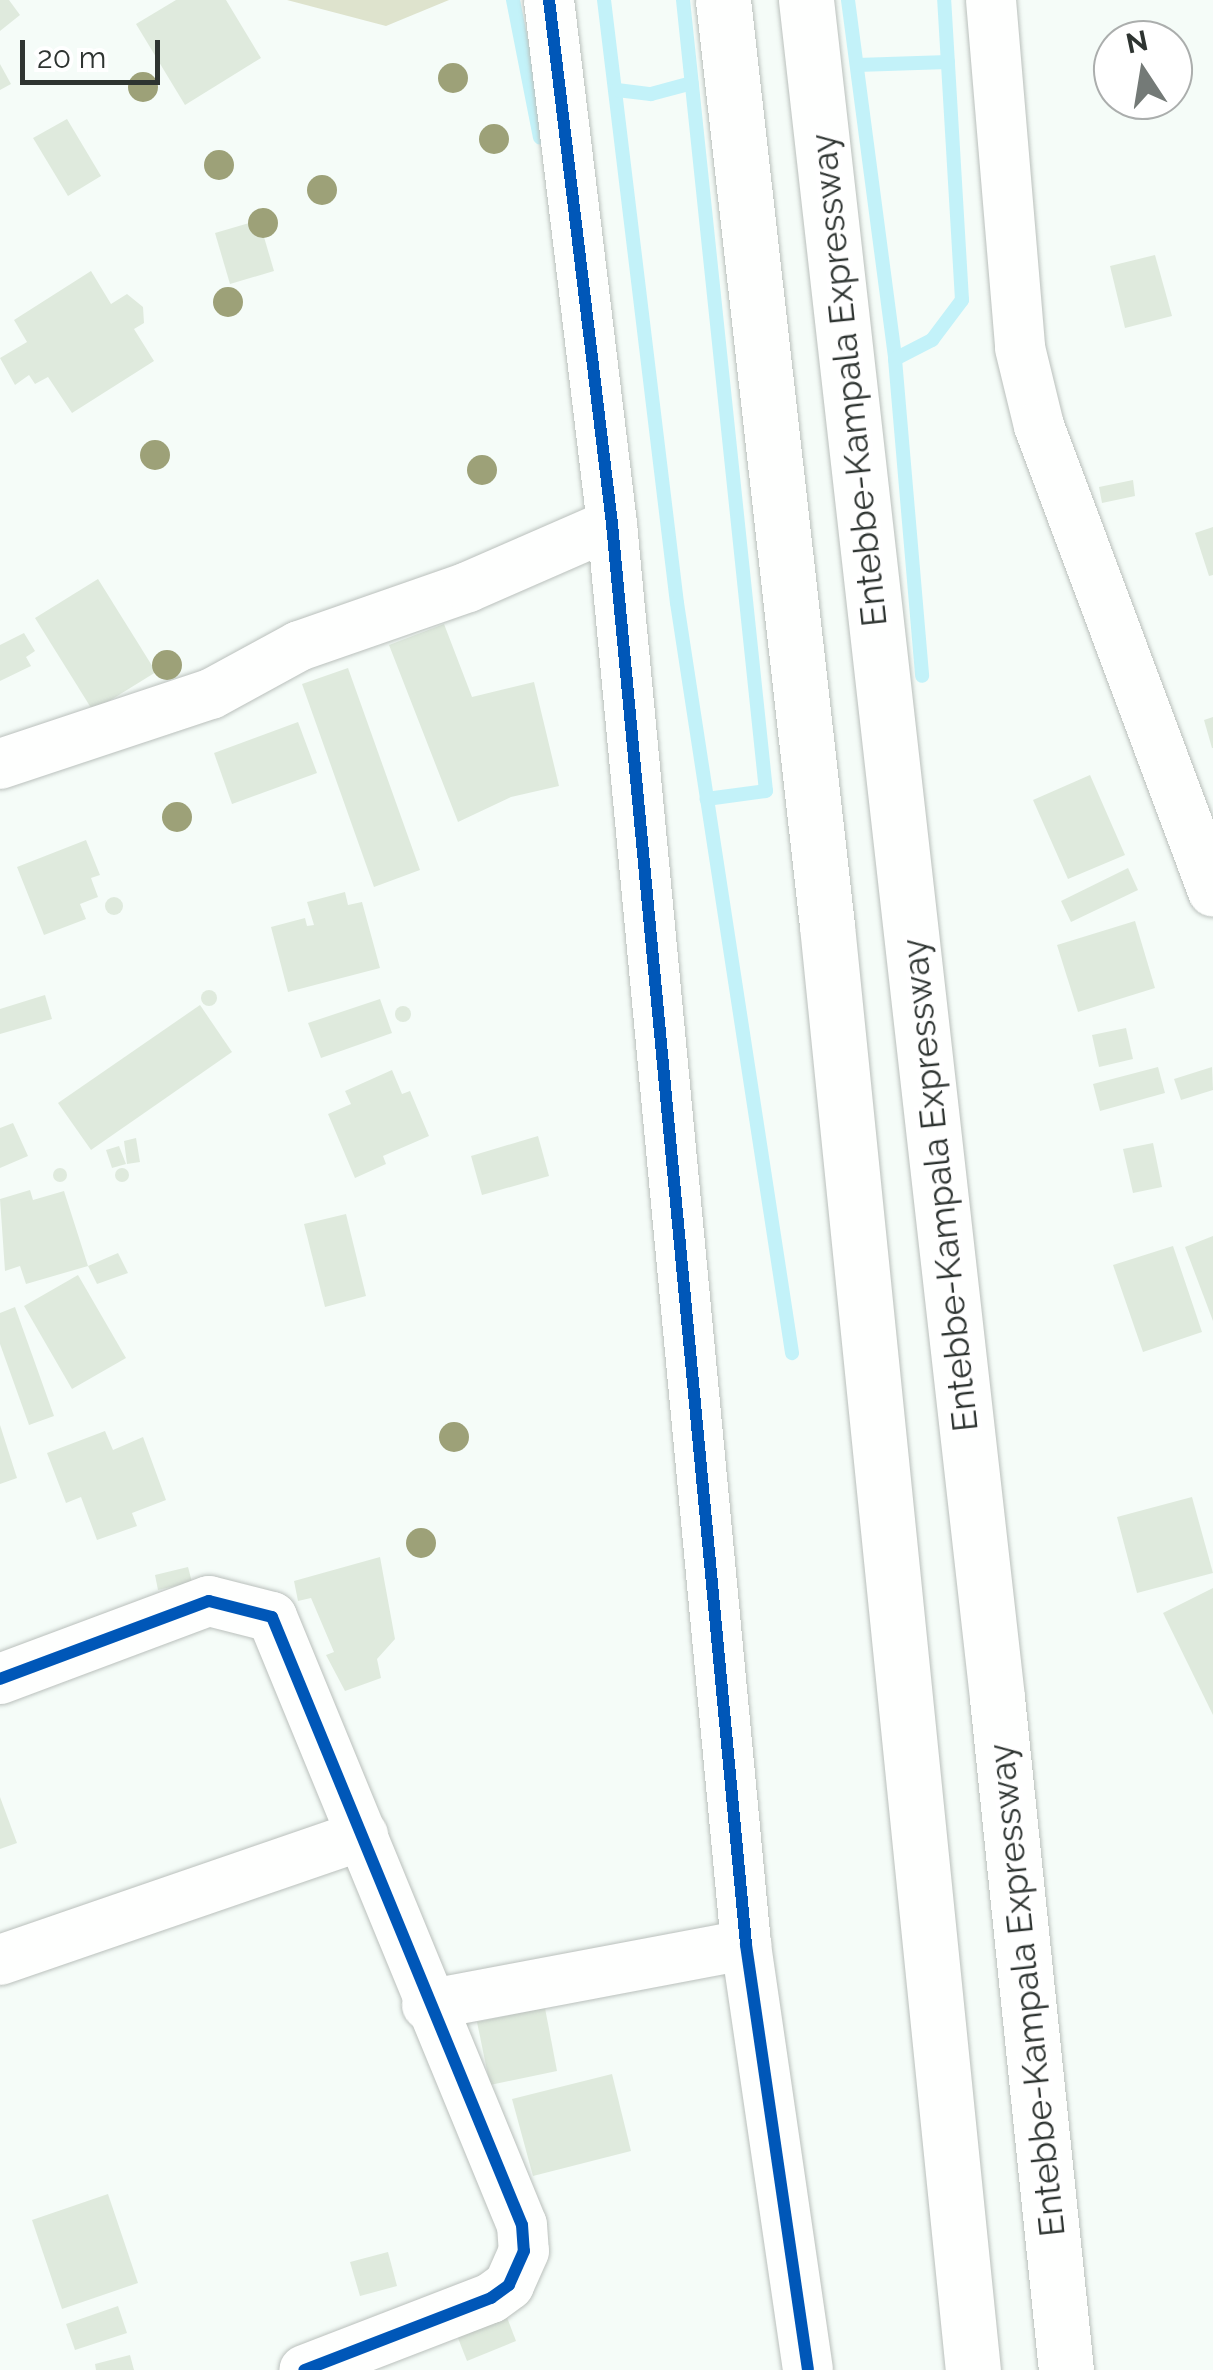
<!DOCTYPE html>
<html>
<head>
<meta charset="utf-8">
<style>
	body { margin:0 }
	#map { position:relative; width:1213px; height:2370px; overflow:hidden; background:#f5fcf8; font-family:Raleway,sans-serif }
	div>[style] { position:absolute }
	.green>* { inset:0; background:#dee3cd }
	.stream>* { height:14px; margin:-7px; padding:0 7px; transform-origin:7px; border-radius:7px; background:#c3f2f9 }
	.building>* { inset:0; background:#dfeadd }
	.round { border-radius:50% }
	.roads { filter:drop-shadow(0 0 2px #bac0bc) drop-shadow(0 0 2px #bac0bc) }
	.minor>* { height:50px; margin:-25px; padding:0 25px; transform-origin:25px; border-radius:25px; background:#fefffe }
	.highway>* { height:55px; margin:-27.5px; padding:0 27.5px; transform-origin:27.5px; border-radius:27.5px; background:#fefffe }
	.cycleway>* { height:12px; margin:-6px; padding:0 6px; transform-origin:6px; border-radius:6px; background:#0057b8 }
	.trees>* { width:30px; height:30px; margin:-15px; border-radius:50%; background:#9da178 }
	span { translate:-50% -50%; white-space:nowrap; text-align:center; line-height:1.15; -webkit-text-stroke:9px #fff; paint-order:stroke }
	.street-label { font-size:35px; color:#2e3431 }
	.north { position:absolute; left:1093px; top:20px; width:100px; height:100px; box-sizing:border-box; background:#fff; border:2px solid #abaead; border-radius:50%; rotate:348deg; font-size:28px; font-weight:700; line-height:40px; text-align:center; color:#2e3431 }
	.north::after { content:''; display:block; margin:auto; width:35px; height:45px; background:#747a77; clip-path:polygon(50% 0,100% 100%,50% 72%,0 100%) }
	.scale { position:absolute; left:20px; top:40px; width:140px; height:45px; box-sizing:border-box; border:5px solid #2e3431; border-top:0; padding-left:12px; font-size:30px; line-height:35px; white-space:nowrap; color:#2e3431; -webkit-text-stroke:8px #fff; paint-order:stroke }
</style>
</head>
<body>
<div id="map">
	<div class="green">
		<i style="clip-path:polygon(287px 0,449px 0,386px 26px)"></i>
	</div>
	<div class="stream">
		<i style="left:513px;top:0;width:140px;rotate:78.9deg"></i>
		<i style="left:604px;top:0;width:607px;rotate:83.1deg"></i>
		<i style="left:677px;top:603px;width:759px;rotate:81.28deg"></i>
		<i style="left:683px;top:0;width:795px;rotate:84.01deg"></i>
		<i style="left:766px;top:791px;width:60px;rotate:172.3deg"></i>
		<i style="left:848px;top:0;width:362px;rotate:82.5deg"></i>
		<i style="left:895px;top:359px;width:318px;rotate:85.1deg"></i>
		<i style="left:857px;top:65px;width:91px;rotate:-1.9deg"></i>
		<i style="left:617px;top:90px;width:34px;rotate:7deg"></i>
		<i style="left:651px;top:94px;width:42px;rotate:-15deg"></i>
		<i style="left:895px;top:359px;width:42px;rotate:-27.2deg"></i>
		<i style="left:932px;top:340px;width:50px;rotate:-53.1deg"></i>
		<i style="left:962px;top:300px;width:301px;rotate:-93.4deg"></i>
	</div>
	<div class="building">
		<i style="clip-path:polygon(0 0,9px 0,20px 15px,0 31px)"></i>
		<i style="clip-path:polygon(176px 0,226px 0,261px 58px,185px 105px,136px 24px)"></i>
		<i style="clip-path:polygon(0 64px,11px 84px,0 90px)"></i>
		<i style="clip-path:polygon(67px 119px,101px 176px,68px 196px,33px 138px)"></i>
		<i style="clip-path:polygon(259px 220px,274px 271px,230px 284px,215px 233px)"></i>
		<i style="clip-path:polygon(1155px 255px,1172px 316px,1125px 328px,1110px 266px)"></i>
		<i style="clip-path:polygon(91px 271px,111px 304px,127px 294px,143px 307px,144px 323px,134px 329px,154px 361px,72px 413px,48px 377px,35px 384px,29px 375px,15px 385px,0 358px,27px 342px,14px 320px)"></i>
		<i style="clip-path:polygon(1133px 480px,1135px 496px,1102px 503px,1099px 487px)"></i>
		<i style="clip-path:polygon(1213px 527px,1213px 575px,1209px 576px,1195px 533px)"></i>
		<i style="clip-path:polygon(98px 579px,156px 672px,93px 711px,35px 618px)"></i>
		<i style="clip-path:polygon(444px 624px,472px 697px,534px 682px,559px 786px,511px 797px,458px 822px,389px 645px)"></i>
		<i style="clip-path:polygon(24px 633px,35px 651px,26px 657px,31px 666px,0 681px,0 645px)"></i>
		<i style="clip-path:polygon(348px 668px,420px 870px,374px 887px,302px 684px)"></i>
		<i style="clip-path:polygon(1213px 717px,1213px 748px,1212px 748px,1204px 720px)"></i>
		<i style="clip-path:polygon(298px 722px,317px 773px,232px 804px,214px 753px)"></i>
		<i style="clip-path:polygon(1090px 775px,1125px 855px,1068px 879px,1033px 800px)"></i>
		<i style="clip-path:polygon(86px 840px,100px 875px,91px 878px,98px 897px,80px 904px,86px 919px,44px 935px,17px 867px)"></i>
		<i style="clip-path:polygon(1128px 868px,1138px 890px,1071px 922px,1061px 901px)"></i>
		<i style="clip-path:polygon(345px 892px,348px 905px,362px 902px,380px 968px,288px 992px,271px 927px,305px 918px,307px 926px,314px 925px,307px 902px)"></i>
		<i class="round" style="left:105px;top:897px;width:18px;height:18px"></i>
		<i style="clip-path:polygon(1135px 921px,1155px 988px,1078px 1012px,1057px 945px)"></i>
		<i class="round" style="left:201px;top:990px;width:16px;height:16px"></i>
		<i style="clip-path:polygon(45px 995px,52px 1019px,0 1034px,0 1009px)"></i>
		<i style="clip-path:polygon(380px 999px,392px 1033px,321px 1058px,308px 1023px)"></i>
		<i style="clip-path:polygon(200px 1005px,232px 1052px,91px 1150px,58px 1103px)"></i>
		<i class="round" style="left:395px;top:1006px;width:16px;height:16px"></i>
		<i style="clip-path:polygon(1126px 1028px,1133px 1059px,1099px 1067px,1092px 1035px)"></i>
		<i style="clip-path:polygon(1158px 1067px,1165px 1093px,1100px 1111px,1093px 1084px)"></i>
		<i style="clip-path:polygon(1212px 1067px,1213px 1090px,1181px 1100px,1174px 1079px)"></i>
		<i style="clip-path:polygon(392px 1070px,402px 1094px,410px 1091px,429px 1136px,383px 1156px,386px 1164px,355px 1178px,328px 1114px,351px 1104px,345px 1091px)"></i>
		<i style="clip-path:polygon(13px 1123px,28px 1156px,0 1168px,0 1128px)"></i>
		<i style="clip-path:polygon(538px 1136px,549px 1176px,482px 1195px,471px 1156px)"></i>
		<i style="clip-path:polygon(136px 1138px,140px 1162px,127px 1164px,124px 1141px)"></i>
		<i style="clip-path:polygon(1153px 1143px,1162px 1187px,1133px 1193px,1123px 1149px)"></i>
		<i style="clip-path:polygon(119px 1146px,126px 1164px,112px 1168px,106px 1150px)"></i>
		<i class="round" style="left:53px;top:1168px;width:14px;height:14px"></i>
		<i class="round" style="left:115px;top:1168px;width:14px;height:14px"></i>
		<i style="clip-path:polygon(30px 1190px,33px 1200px,64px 1191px,88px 1266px,26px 1284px,20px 1266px,5px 1271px,0 1199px)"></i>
		<i style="clip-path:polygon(346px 1214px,366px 1296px,325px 1307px,304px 1224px)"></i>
		<i style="clip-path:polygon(1213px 1236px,1213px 1321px,1185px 1247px)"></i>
		<i style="clip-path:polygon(1173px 1246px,1202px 1332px,1143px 1352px,1113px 1265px)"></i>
		<i style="clip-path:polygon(118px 1253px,128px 1273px,97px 1284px,88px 1266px)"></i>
		<i style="clip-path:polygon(78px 1275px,126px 1358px,72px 1389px,24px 1306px)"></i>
		<i style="clip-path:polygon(15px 1307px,54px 1416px,29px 1425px,0 1344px,0 1313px)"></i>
		<i style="clip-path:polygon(0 1425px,17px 1478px,0 1484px)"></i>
		<i style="clip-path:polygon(105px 1431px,113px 1450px,143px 1437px,166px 1500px,132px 1513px,137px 1526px,97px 1540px,81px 1497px,66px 1503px,47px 1453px)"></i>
		<i style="clip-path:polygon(1192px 1497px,1213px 1573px,1137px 1593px,1117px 1517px)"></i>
		<i style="clip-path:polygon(380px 1557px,395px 1639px,377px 1659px,381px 1678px,345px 1691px,326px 1655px,334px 1652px,311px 1598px,298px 1601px,294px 1581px)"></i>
		<i style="clip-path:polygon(188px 1567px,192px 1582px,158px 1590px,155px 1575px)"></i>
		<i style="clip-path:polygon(1213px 1588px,1213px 1715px,1163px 1613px)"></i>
		<i style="clip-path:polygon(0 1797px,17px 1843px,0 1849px)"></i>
		<i style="clip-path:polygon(545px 2008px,557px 2071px,490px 2085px,477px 2022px)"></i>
		<i style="clip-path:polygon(612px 2074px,631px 2151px,533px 2176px,512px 2099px)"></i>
		<i style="clip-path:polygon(108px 2194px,138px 2283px,62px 2309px,32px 2220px)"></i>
		<i style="clip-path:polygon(388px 2252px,397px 2286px,360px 2296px,350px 2262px)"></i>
		<i style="clip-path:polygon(118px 2306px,127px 2333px,75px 2350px,66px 2324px)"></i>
		<i style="clip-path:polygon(505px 2312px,516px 2341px,467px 2361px,456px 2333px)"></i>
		<i style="clip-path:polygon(130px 2355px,134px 2370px,96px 2370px,95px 2364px)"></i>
	</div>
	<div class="roads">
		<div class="minor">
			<i style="left:549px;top:0;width:528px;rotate:83.14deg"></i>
			<i style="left:612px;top:524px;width:1427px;rotate:84.61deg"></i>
			<i style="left:746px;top:1945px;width:429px;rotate:81.7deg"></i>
			<i style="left:991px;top:0;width:349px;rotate:85.2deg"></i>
			<i style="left:1020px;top:348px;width:80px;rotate:76.3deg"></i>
			<i style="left:1039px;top:426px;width:497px;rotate:69.5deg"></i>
			<i style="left:0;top:764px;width:222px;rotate:-18.4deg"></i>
			<i style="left:211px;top:694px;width:100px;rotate:-28.6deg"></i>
			<i style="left:299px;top:646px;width:179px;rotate:-19.2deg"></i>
			<i style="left:468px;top:587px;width:157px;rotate:-23.6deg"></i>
			<i style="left:0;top:1679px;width:223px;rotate:-20.5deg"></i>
			<i style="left:209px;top:1601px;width:65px;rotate:14.3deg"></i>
			<i style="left:272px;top:1617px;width:657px;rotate:67.65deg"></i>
			<i style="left:522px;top:2225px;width:26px;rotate:86deg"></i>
			<i style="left:524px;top:2251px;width:37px;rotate:114deg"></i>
			<i style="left:509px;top:2285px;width:22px;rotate:144deg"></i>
			<i style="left:491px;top:2298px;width:200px;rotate:158.9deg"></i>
			<i style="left:0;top:1960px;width:384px;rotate:-19deg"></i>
			<i style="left:427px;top:2005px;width:325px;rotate:-10.7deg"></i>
		</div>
		<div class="highway">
			<i style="left:723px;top:0;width:932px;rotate:83.59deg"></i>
			<i style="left:827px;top:926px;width:1451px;rotate:84.23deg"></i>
			<i style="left:806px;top:0;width:1709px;rotate:83.58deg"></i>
			<i style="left:997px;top:1698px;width:676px;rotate:84.14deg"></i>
		</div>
	</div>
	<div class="cycleway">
		<i style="left:549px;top:0;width:528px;rotate:83.14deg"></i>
		<i style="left:612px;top:524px;width:1427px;rotate:84.61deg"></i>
		<i style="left:746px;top:1945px;width:429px;rotate:81.7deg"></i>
		<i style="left:0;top:1679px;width:223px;rotate:-20.5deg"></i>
		<i style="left:209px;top:1601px;width:65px;rotate:14.3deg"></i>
		<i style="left:272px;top:1617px;width:657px;rotate:67.65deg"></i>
		<i style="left:522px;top:2225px;width:26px;rotate:86deg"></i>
		<i style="left:524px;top:2251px;width:37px;rotate:114deg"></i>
		<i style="left:509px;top:2285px;width:22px;rotate:144deg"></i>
		<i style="left:491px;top:2298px;width:200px;rotate:158.9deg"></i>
	</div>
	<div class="trees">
		<i style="left:453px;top:78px"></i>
		<i style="left:143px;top:87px"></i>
		<i style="left:494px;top:139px"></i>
		<i style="left:219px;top:165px"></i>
		<i style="left:322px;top:190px"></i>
		<i style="left:263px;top:223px"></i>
		<i style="left:228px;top:302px"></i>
		<i style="left:155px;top:455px"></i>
		<i style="left:482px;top:470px"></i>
		<i style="left:167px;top:665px"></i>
		<i style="left:177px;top:817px"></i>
		<i style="left:454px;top:1437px"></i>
		<i style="left:421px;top:1543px"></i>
	</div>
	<div class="street-label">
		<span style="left:849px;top:380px;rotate:-96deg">Entebbe-Kampala Expressway</span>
		<span style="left:940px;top:1185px;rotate:-96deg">Entebbe-Kampala Expressway</span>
		<span style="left:1027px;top:1990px;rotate:-96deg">Entebbe-Kampala Expressway</span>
	</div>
	<div class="north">N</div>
	<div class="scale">20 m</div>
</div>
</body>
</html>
